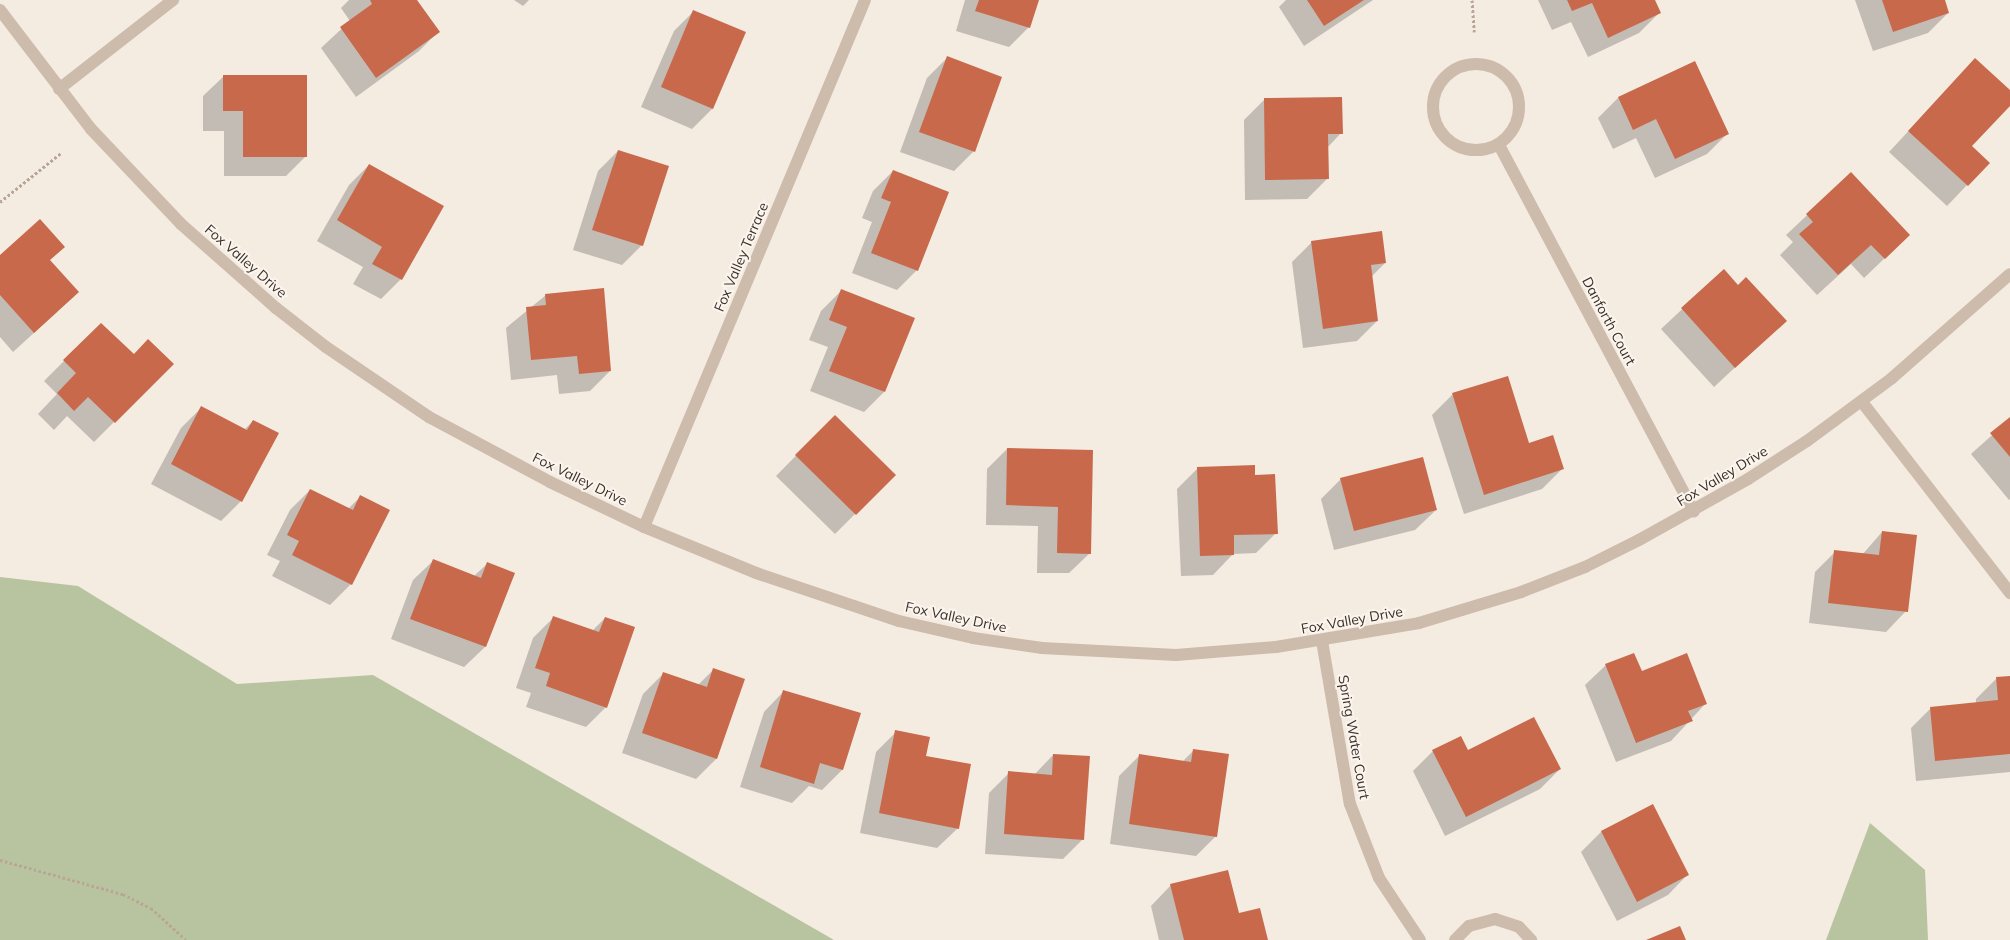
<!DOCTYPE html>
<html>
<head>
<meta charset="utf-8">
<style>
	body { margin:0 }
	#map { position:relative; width:2010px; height:940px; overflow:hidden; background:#f4ebe1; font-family:Mulish,sans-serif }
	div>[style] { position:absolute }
	.green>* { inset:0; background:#b8c4a0 }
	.shadow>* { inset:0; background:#0003 }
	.building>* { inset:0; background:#c8694b }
	.path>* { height:3px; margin-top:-1.5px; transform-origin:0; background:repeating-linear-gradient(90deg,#b9a596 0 2.5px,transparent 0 5px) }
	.lane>* { height:12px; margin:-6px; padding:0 6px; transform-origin:6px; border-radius:6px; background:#cdbbac }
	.street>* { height:12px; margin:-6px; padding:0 6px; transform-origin:6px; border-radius:6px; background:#cdbbac }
	.street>.ring { margin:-6px; padding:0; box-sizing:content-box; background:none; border:12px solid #cdbbac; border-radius:50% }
	span { translate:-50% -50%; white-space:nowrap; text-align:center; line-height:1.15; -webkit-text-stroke:4px #fbf5ee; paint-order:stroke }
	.street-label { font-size:14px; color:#3b302b }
</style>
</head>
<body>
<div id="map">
	<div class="green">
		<i style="clip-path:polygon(0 577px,78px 586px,237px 684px,373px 675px,834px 940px,0 940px)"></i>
		<i style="clip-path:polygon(1870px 823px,1925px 870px,1928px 940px,1826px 940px)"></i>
	</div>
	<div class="shadow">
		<i style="clip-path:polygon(349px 0,416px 0,439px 31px,419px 51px,356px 97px,321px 48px,350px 21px,341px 8px)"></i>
		<i style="clip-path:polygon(514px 0,529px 0,523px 6px)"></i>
		<i style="clip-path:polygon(965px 0,1038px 0,1029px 27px,1009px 47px,956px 31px)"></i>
		<i style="clip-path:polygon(1286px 0,1373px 0,1304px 46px,1279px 7px)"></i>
		<i style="clip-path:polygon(1538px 0,1653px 0,1659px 13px,1639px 33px,1588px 57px,1571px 22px,1552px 30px)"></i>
		<i style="clip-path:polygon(1855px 0,1944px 0,1948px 13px,1928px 33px,1873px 51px)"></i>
		<i style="clip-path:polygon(694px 11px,744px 33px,712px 109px,692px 129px,641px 107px,674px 31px)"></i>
		<i style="clip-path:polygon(947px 58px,974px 151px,954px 171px,900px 152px,927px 78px)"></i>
		<i style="clip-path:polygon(1694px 63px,1727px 134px,1707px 154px,1655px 178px,1636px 138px,1613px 149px,1598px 118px,1618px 98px)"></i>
		<i style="clip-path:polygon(224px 76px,306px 156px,286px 176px,224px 176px,224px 131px,203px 131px,203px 96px)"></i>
		<i style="clip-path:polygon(1956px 80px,2010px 92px,2010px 104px,1971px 146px,1988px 163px,1947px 206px,1889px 152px)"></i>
		<i style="clip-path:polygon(1264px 100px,1341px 133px,1327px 148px,1327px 179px,1307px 199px,1245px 200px,1244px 120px)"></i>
		<i style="clip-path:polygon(618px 151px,642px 245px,622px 265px,573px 250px,598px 171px)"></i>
		<i style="clip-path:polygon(369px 165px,401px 279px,381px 299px,353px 284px,363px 267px,317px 241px,349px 185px)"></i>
		<i style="clip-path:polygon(893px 171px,917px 270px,897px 290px,852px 273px,872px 222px,862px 218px,873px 191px)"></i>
		<i style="clip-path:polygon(1851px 174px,1888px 255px,1864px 278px,1851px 264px,1817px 295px,1780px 255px,1793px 242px,1786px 235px)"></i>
		<i style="clip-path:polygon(1312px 242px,1385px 263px,1371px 277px,1377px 321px,1357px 341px,1303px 348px,1292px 262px)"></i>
		<i style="clip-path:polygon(0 257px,49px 260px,57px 312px,13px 352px,0 337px)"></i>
		<i style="clip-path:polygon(1723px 271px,1738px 286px,1785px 321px,1714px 387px,1661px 329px)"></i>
		<i style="clip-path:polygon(841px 291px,884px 392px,864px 412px,810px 391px,828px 347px,809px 340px,821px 311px)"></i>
		<i style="clip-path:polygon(546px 295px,610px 371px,590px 391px,559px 394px,557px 375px,511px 380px,506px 328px)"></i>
		<i style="clip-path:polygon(101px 324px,134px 356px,172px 364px,94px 442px,67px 416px,54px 430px,38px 414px,57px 394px,44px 381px)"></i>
		<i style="clip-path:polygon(1453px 394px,1528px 445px,1562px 469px,1542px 489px,1464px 514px,1432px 415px)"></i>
		<i style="clip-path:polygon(201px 408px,244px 430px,253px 421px,241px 501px,221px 521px,151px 484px,181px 428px)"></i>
		<i style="clip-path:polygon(835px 416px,894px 475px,835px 534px,776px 476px)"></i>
		<i style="clip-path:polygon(2010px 419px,2010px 499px,2009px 500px,1971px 454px)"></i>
		<i style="clip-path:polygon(1007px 449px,1092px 451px,1090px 553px,1069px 573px,1037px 573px,1038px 526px,986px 525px,987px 469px)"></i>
		<i style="clip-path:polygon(1197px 469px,1254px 477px,1276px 533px,1256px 553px,1233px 554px,1213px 575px,1181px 576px,1177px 489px)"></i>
		<i style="clip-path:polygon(1341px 479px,1436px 510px,1415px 530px,1334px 550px,1321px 499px)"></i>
		<i style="clip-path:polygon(310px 490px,348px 509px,361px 496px,388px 510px,351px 584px,330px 605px,272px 576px,280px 561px,267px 555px,290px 510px)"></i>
		<i style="clip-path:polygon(1882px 532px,1906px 611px,1886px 632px,1809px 623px,1815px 572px,1835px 552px,1862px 555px)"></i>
		<i style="clip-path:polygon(434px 560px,474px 576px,488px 563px,513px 573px,485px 647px,464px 667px,391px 639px,413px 580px)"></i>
		<i style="clip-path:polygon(553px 618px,592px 631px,605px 618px,606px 707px,586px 727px,526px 707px,531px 693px,516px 688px,533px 638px)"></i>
		<i style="clip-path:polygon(1606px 665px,1641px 672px,1706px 703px,1671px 741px,1616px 762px,1585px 685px)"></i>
		<i style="clip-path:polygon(713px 670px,743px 680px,716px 759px,696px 779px,622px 753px,643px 694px,663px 674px,698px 685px)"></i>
		<i style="clip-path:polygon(2010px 677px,2010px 772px,1916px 781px,1911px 728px,1931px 708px,1976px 703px,1976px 699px,1996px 679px)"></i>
		<i style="clip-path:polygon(784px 691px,859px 714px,842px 770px,822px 790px,809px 786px,792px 803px,740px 787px,764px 712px)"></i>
		<i style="clip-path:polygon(896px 732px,925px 757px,958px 828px,937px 848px,860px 833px,876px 752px)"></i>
		<i style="clip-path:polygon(1194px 750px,1216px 836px,1196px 856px,1110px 844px,1119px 776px,1139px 756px,1182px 762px)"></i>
		<i style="clip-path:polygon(1433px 751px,1468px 751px,1560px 769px,1540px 789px,1445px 836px,1413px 771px)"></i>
		<i style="clip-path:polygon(1053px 755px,1083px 839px,1063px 859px,985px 854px,989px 793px,1009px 773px,1034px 775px)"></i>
		<i style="clip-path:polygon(1652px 806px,1688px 874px,1668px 895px,1617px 921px,1581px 852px,1601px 832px)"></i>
		<i style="clip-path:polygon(1171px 885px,1267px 940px,1159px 940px,1151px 906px)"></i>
	</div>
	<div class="building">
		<i style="clip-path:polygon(370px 0,417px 0,440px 32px,376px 78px,340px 27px,372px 4px)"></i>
		<i style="clip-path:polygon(979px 0,1039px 0,1030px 28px,975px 11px)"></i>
		<i style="clip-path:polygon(1307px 0,1364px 0,1324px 26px)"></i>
		<i style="clip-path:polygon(1567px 0,1655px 0,1661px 13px,1608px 38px,1592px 3px,1572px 11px)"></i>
		<i style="clip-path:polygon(1882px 0,1945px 0,1949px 13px,1893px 32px)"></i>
		<i style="clip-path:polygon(693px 10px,746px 32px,713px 109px,661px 87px)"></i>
		<i style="clip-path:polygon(947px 56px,1002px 77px,975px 152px,919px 132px)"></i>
		<i style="clip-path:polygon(1975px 58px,2010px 90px,2010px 106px,1972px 146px,1990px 163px,1968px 186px,1908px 131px)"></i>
		<i style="clip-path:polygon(1695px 61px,1729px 134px,1675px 159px,1656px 119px,1633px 130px,1618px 97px)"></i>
		<i style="clip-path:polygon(223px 75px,307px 75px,307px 157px,243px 157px,243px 111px,223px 111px)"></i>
		<i style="clip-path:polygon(1342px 97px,1343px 134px,1328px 134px,1329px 179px,1265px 180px,1264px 98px)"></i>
		<i style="clip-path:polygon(618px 150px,669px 166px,643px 246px,592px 230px)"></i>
		<i style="clip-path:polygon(369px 164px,444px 206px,402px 280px,372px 264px,382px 247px,337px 220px)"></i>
		<i style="clip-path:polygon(893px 170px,949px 192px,918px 271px,871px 253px,891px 202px,881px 198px)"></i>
		<i style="clip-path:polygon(1851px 172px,1910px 235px,1885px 259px,1871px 245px,1838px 275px,1799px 234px,1813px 222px,1806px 214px)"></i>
		<i style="clip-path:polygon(40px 219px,65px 247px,50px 260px,79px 292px,34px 333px,0 295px,0 255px)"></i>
		<i style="clip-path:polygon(1382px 231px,1386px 263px,1371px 265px,1378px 321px,1323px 329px,1311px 241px)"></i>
		<i style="clip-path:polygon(1724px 269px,1738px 285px,1746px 277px,1787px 321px,1735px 368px,1681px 308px)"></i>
		<i style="clip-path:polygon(604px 288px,611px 371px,579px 374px,577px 356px,531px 360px,526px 307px,546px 305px,545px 294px)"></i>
		<i style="clip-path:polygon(841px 289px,915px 318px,885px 392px,829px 371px,847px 327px,829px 320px)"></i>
		<i style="clip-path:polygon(101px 323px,134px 354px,148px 339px,174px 364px,115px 423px,88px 397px,74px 411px,57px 393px,76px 373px,63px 360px)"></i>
		<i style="clip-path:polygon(1508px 376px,1529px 443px,1553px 435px,1564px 469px,1484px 495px,1452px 393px)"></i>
		<i style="clip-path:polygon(201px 406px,247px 430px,253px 420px,279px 433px,242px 502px,171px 464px)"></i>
		<i style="clip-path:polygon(835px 415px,896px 475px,856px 515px,795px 455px)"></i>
		<i style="clip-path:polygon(2010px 417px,2010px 457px,1990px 433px)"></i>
		<i style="clip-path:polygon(1007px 448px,1093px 450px,1091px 554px,1057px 553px,1058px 507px,1006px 505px)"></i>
		<i style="clip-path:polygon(1423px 457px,1437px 510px,1354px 531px,1340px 478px)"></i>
		<i style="clip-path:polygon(1255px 465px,1255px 475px,1275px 474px,1278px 534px,1234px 535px,1234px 555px,1200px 556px,1197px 467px)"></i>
		<i style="clip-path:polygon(310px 489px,353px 510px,360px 495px,390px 510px,352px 585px,292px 555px,299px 541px,287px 535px)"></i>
		<i style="clip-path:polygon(1882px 531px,1917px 535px,1908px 612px,1828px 603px,1834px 550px,1879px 555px)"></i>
		<i style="clip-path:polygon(433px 559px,481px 578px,487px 562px,515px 573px,486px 647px,410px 619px)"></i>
		<i style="clip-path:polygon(553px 616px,599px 632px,605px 617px,635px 627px,607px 708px,546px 686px,550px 673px,535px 668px)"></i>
		<i style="clip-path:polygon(1634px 653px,1642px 671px,1687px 653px,1707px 704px,1688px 711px,1693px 721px,1636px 743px,1605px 664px)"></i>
		<i style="clip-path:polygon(713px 668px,745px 679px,717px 759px,642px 733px,663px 672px,707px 687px)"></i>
		<i style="clip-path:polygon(2010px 676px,2010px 754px,1935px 761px,1930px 707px,1998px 700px,1996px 677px)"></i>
		<i style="clip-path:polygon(783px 690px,861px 713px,843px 770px,820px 763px,814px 784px,760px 767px)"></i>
		<i style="clip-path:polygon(1534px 717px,1561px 769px,1466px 817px,1432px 750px,1461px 736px,1468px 750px)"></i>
		<i style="clip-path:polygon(895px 730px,930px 737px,926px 756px,971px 764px,959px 829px,879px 813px)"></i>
		<i style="clip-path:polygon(1193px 749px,1229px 754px,1217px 837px,1129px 824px,1139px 754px,1191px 762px)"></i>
		<i style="clip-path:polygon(1053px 754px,1090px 756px,1084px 840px,1004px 834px,1008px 771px,1052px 775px)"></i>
		<i style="clip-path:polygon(1653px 804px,1689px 875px,1637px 902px,1601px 831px)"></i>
		<i style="clip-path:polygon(1228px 870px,1239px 913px,1260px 908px,1268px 940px,1184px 940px,1170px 884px)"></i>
		<i style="clip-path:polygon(1680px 926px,1686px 940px,1646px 940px)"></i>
	</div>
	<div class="path">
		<i style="left:1472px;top:0;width:32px;rotate:86deg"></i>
		<i style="left:0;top:202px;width:78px;rotate:-38.8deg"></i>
		<i style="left:0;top:860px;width:128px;rotate:15.5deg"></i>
		<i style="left:123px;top:894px;width:31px;rotate:27deg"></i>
		<i style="left:151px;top:908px;width:47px;rotate:42.4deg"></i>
	</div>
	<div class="lane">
		<i style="left:1862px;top:402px;width:242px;rotate:52.2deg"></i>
	</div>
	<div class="street">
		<i style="left:0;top:10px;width:150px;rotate:52.6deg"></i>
		<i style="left:91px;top:129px;width:131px;rotate:46.5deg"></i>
		<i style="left:181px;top:224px;width:127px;rotate:41.5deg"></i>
		<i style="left:276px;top:308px;width:63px;rotate:38deg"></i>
		<i style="left:326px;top:347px;width:125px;rotate:34.2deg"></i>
		<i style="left:429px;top:417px;width:137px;rotate:28.2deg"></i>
		<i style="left:550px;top:482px;width:104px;rotate:25.6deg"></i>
		<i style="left:644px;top:527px;width:121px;rotate:22.3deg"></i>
		<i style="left:756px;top:573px;width:151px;rotate:18.6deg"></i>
		<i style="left:899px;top:621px;width:76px;rotate:12.9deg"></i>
		<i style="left:973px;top:638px;width:70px;rotate:8.2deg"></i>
		<i style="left:1042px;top:648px;width:134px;rotate:3deg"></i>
		<i style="left:1176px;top:655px;width:100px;rotate:-4.6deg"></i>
		<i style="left:1276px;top:647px;width:145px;rotate:-9.5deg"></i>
		<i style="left:1419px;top:623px;width:107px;rotate:-16.9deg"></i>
		<i style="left:1521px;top:592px;width:69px;rotate:-21.3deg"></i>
		<i style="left:1585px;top:567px;width:60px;rotate:-26.6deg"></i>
		<i style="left:1639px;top:540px;width:125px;rotate:-29.2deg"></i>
		<i style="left:1748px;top:479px;width:70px;rotate:-32.8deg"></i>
		<i style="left:1807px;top:441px;width:106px;rotate:-36.5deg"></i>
		<i style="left:1892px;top:378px;width:157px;rotate:-41.4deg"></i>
		<i class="ring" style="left:1433px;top:64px;width:74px;height:74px"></i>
		<i style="left:59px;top:89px;width:145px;rotate:-38deg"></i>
		<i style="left:1499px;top:145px;width:415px;rotate:62deg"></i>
		<i style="left:644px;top:527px;width:571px;rotate:-67.25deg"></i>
		<i style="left:1322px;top:641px;width:165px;rotate:80.3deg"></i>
		<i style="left:1350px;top:804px;width:79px;rotate:68.6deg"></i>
		<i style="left:1379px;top:878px;width:74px;rotate:56.5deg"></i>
		<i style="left:1455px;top:940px;width:20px;rotate:-45deg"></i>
		<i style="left:1469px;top:926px;width:27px;rotate:-15deg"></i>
		<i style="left:1495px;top:919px;width:25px;rotate:18deg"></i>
		<i style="left:1519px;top:927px;width:18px;rotate:47deg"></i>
	</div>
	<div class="street-label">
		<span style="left:741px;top:257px;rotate:-67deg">Fox Valley Terrace</span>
		<span style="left:246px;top:261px;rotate:41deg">Fox Valley Drive</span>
		<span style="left:1609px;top:321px;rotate:62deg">Danforth Court</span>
		<span style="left:1722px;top:476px;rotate:-31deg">Fox Valley Drive</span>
		<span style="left:580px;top:479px;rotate:26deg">Fox Valley Drive</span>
		<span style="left:956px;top:617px;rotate:12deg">Fox Valley Drive</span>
		<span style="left:1352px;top:620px;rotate:-10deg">Fox Valley Drive</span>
		<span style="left:1354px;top:737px;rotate:80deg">Spring Water Court</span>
	</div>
</div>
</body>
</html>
